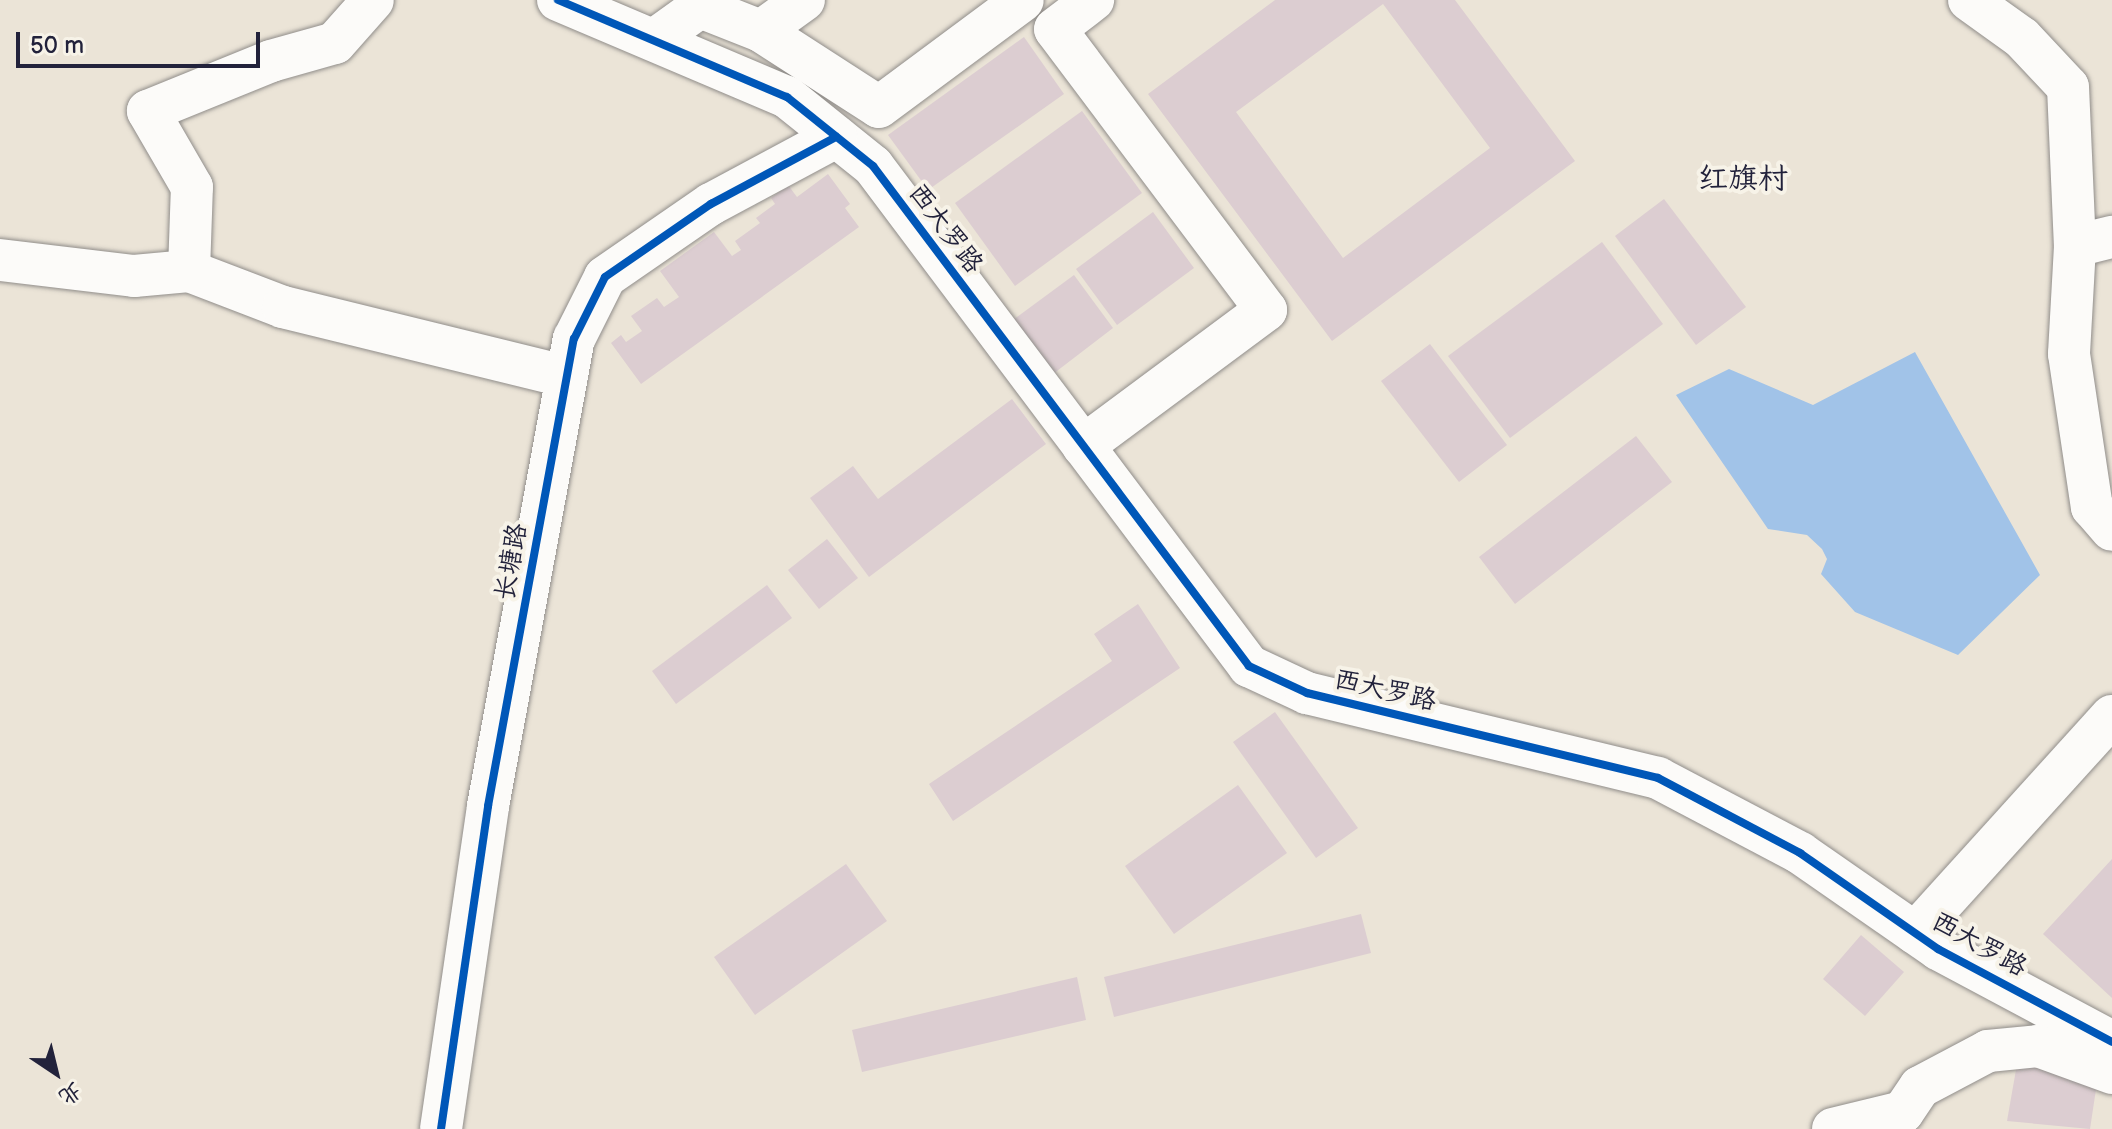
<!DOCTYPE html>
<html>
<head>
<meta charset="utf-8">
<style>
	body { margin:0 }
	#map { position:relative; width:2112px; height:1129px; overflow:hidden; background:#ebe4d7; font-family:"Balsamiq Sans","LXGW WenKai TC",sans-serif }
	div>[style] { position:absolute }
	.water>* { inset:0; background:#a1c3e8 }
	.building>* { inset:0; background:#dccdd1 }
	.roads { filter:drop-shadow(0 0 2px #908d8a) drop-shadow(0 0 2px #908d8a) }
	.minor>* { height:42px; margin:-21px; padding:0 21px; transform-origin:21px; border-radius:21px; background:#fcfbf9 }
	.cycleway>* { height:8px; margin:-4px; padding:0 4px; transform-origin:4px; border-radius:4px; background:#0057b8 }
	span { translate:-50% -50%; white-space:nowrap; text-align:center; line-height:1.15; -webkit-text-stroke:8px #f7f3e8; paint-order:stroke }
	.street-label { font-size:26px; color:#22223b }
	.quarter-label { font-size:30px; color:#22223b }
	.north { position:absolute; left:16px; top:1033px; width:80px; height:80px; -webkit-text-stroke:6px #f7f3e8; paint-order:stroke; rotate:145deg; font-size:22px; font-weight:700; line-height:32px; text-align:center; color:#22223b }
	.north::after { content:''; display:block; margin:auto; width:28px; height:36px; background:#22223b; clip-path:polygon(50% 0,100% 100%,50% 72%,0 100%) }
	.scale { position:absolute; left:16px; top:32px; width:244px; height:36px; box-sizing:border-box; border:4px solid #22223b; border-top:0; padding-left:10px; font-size:24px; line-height:28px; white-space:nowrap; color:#22223b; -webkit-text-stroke:6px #f7f3e8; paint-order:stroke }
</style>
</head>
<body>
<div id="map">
	<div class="water">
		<i style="clip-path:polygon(1915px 352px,2040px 575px,1958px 655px,1855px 612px,1821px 574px,1827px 559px,1822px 549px,1807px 535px,1768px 529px,1676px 395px,1729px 369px,1813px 405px)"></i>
	</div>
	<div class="building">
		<i style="clip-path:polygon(evenodd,1275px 0,1455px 0,1575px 161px,1332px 341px,1148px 94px,1275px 0,1383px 4px,1490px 148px,1343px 258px,1236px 112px,1383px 4px)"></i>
		<i style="clip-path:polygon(1024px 37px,1064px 94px,928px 190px,888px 135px)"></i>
		<i style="clip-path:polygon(1082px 111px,1142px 193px,1015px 286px,955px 203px)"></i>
		<i style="clip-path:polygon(828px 174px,850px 204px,845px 208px,859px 227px,641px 384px,611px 343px,621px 335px,626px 342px,642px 331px,631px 316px,657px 298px,664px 307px,679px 297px,660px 271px,714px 232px,732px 256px,741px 250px,735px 241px,760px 223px,756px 218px,775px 204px,771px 198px,788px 185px,797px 197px)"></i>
		<i style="clip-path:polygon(1664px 199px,1746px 307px,1696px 345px,1615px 236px)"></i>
		<i style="clip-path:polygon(1153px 212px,1194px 268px,1117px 325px,1076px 269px)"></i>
		<i style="clip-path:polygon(1602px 242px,1663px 324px,1510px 438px,1448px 356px)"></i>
		<i style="clip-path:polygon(1074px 275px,1113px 328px,1053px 374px,1013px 320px)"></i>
		<i style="clip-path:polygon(1430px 344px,1507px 445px,1459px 482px,1381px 381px)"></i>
		<i style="clip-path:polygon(1012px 399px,1046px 444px,869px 577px,810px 498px,853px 466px,878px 499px)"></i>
		<i style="clip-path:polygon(1636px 436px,1672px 482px,1515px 604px,1479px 557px)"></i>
		<i style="clip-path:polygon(827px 539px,858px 578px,819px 609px,788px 570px)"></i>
		<i style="clip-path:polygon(767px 585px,792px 618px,676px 704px,652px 671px)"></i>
		<i style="clip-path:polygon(1138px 604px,1180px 668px,953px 821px,929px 784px,1112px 661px,1094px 634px)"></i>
		<i style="clip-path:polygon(1275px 712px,1358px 828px,1316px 858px,1233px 742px)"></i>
		<i style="clip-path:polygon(1238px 785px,1287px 853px,1174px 934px,1125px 866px)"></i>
		<i style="clip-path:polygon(2112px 859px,2112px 998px,2043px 934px)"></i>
		<i style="clip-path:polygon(846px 864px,887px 921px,755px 1015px,714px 957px)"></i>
		<i style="clip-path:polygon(1361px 914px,1371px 953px,1114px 1017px,1104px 977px)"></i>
		<i style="clip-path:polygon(1861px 935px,1904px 972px,1865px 1016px,1823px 979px)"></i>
		<i style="clip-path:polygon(1077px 977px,1086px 1020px,862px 1072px,852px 1030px)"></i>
		<i style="clip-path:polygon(2017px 1064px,2098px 1076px,2090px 1129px,2007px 1121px)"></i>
	</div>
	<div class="roads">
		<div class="minor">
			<i style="left:558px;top:0;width:249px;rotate:23deg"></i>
			<i style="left:787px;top:97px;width:110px;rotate:38.7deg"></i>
			<i style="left:873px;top:166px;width:626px;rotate:53.06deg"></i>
			<i style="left:1249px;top:666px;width:64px;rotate:25deg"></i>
			<i style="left:1307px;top:693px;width:361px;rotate:13.6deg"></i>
			<i style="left:1658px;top:778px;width:161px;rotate:27.8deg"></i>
			<i style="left:1800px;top:853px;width:168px;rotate:34.8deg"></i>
			<i style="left:1938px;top:949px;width:197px;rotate:28.1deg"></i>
			<i style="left:1969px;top:0;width:65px;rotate:35.6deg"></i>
			<i style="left:2022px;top:38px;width:67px;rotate:46.8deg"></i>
			<i style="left:2068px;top:87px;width:159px;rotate:87.5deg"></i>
			<i style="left:2075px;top:246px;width:38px;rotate:-14deg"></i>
			<i style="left:761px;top:31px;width:140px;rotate:32.8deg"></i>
			<i style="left:879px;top:107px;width:179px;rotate:-36.6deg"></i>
			<i style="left:654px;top:40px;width:57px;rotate:-35.7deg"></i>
			<i style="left:700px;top:7px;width:66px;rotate:21.5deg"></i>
			<i style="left:761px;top:31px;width:53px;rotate:-35.8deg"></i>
			<i style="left:2075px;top:246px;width:108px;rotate:93.2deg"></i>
			<i style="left:2069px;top:354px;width:155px;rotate:81.5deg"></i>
			<i style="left:2092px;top:507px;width:30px;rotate:49deg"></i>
			<i style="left:0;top:260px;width:135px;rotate:6.8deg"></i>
			<i style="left:134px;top:276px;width:55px;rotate:-5.2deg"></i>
			<i style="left:189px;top:271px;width:101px;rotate:21deg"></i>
			<i style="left:283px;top:307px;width:292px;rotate:13.8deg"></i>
			<i style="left:189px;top:271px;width:84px;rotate:-88deg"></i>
			<i style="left:192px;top:187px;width:88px;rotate:-120.1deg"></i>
			<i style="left:148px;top:111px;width:133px;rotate:-22.1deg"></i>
			<i style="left:271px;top:61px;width:66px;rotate:-15.7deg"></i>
			<i style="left:335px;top:43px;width:57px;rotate:-48.5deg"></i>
			<i style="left:1083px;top:446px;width:228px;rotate:-36.6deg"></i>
			<i style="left:1266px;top:310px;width:351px;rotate:-126.9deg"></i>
			<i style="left:1055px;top:29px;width:48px;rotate:-37.3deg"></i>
			<i style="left:1915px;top:933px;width:293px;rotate:-47.8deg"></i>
			<i style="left:441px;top:1129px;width:326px;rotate:-81.7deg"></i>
			<i style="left:488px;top:806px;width:475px;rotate:-79.6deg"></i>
			<i style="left:574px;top:339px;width:69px;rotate:-63.4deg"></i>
			<i style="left:605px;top:277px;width:129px;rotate:-34.6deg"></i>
			<i style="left:711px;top:204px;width:142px;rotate:-28.2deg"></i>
			<i style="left:1833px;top:1129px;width:72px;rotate:-13.7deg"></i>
			<i style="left:1903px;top:1112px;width:30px;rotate:-56deg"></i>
			<i style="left:1920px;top:1087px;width:77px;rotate:-27.9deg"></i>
			<i style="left:1988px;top:1051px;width:50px;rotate:-5.7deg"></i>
			<i style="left:2038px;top:1046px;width:79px;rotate:20deg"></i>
		</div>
	</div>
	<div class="cycleway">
		<i style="left:558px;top:0;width:249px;rotate:23deg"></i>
		<i style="left:787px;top:97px;width:110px;rotate:38.7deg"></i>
		<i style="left:873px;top:166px;width:626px;rotate:53.06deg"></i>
		<i style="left:1249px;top:666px;width:64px;rotate:25deg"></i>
		<i style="left:1307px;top:693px;width:361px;rotate:13.6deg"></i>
		<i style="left:1658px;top:778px;width:161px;rotate:27.8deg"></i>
		<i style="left:1800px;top:853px;width:168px;rotate:34.8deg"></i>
		<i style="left:1938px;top:949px;width:197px;rotate:28.1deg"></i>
		<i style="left:441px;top:1129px;width:326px;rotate:-81.7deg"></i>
		<i style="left:488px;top:806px;width:475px;rotate:-79.6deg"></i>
		<i style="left:574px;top:339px;width:69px;rotate:-63.4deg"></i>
		<i style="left:605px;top:277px;width:129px;rotate:-34.6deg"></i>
		<i style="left:711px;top:204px;width:142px;rotate:-28.2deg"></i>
	</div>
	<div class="street-label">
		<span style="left:945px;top:229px;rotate:53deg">西大罗路</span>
		<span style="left:512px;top:562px;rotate:-80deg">长塘路</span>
		<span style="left:1385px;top:691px;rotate:13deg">西大罗路</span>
		<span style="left:1979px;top:945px;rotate:29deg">西大罗路</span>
	</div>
	<div class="quarter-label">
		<span style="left:1743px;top:179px">红旗村</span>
	</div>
	<div class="north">北</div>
	<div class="scale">50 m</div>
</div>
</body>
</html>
